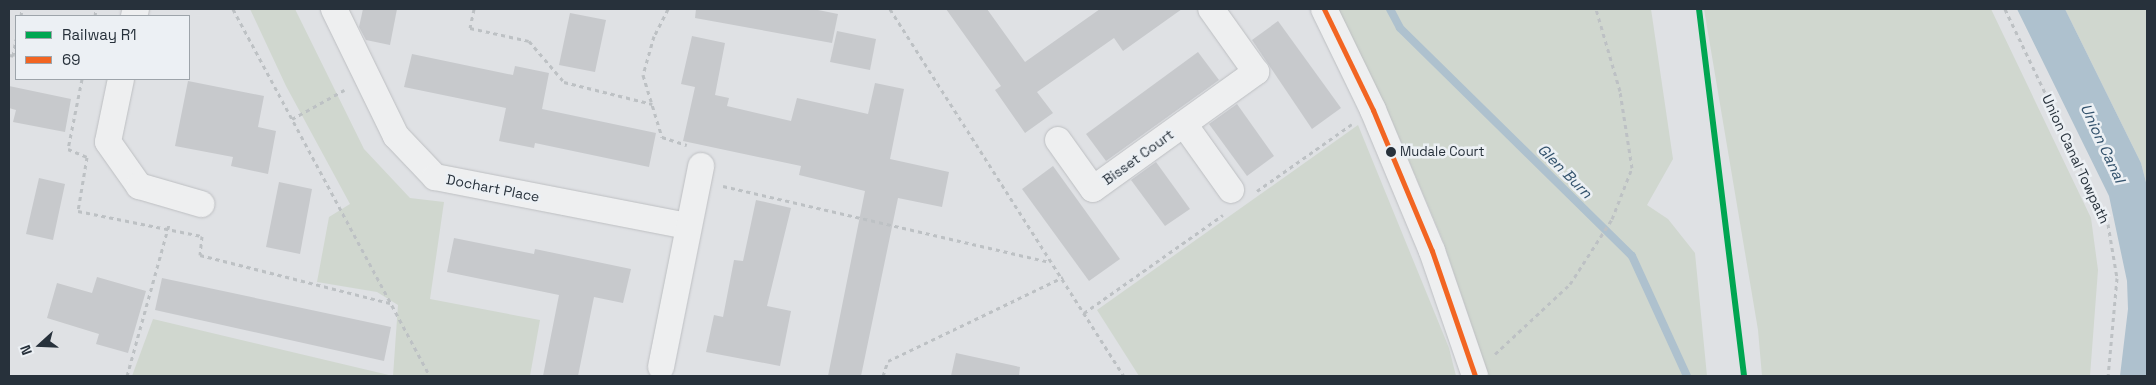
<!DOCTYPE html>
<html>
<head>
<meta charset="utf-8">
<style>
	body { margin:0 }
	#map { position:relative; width:2156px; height:385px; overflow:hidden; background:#dfe1e4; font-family:"Space Grotesk",sans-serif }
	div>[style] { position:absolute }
	.green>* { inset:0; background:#d0d7cf }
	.water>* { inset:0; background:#aec1ce }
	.stream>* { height:8px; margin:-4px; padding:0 4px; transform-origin:4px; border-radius:4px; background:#aec1ce }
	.building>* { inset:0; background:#c7c9cc }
	.path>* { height:3px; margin-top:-1.5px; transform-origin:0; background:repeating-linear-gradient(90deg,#bdc1c4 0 4px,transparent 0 8px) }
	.roads { filter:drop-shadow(0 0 1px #bdbfc2) drop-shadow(0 0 1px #bdbfc2) }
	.minor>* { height:26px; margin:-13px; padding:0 13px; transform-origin:13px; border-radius:13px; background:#eeeff0 }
	.bus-1>* { height:5px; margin:-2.5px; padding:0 2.5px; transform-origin:2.5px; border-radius:2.5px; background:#f26522 }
	.rail-1>* { height:6px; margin:-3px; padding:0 3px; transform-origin:3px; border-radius:3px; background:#00a651 }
	.dots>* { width:14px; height:14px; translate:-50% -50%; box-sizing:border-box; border:2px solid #ecf0f4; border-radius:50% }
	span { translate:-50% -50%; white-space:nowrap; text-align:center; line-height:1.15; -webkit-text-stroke:5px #ecf0f4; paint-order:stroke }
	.bus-label { font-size:13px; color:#27313b }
	.left { translate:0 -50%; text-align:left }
	.street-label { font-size:14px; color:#27313b }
	.water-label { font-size:15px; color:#34536d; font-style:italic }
	.frame { position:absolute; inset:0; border:10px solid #27313b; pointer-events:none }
	.legend { position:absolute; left:15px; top:15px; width:175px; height:65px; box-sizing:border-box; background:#ecf0f4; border:1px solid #9da4aa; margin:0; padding:6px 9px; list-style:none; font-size:15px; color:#27313b }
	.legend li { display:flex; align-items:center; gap:10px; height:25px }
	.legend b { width:25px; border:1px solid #9da4aa }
	.north { position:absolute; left:15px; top:320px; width:50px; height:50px; -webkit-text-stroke:4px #ecf0f4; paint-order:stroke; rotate:250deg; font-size:14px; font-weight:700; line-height:20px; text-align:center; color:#27313b }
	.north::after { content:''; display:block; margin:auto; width:18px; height:22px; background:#27313b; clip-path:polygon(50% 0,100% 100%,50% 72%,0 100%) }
</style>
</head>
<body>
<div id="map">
	<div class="green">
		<i style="clip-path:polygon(250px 9px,295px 9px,364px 149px,410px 198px,444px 202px,430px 299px,540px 320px,530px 376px,132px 376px,153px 319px,393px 376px,398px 305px,377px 292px,317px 282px,329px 217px,350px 204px,286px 86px)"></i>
		<i style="clip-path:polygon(1333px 9px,1651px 9px,1673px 159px,1647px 205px,1668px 219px,1695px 253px,1707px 376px,1489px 376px,1443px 241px,1393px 123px)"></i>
		<i style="clip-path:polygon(1704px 9px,1991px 9px,2091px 218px,2098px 270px,2090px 376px,1762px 376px,1758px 330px)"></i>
		<i style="clip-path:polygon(2065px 9px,2147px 9px,2147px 186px,2141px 163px)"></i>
		<i style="clip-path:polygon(1358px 125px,1449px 348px,1456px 376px,1139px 376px,1097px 310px)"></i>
	</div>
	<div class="water">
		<i style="clip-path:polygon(2017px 9px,2065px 9px,2141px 163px,2147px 186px,2147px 376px,2120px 376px,2128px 309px,2127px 281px,2109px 196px)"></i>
	</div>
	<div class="stream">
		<i style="left:1390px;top:9px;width:21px;rotate:62deg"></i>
		<i style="left:1400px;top:28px;width:325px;rotate:44.5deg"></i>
		<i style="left:1632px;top:256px;width:132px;rotate:65.4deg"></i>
	</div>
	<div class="building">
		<i style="clip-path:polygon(363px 9px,397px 9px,390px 45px,366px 40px,359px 27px)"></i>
		<i style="clip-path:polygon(696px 9px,813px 9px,838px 14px,832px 43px,695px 18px)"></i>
		<i style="clip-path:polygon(946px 9px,987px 9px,1025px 62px,1100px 9px,1182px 9px,1123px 51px,1114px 38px,1037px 92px,1053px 113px,1025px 133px,995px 90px,1001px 86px)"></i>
		<i style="clip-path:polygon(570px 13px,606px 20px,595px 72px,559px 65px)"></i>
		<i style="clip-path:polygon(1278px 21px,1341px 108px,1312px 129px,1252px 40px)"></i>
		<i style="clip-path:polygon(837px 31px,876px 39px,870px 70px,830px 62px)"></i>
		<i style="clip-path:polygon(692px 36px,725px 43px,715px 95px,729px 98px,727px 106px,791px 121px,797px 98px,868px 114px,875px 83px,904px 89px,890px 159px,949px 172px,942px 207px,898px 198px,861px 376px,828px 376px,865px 191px,799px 175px,801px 166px,683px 141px,695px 87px,681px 84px)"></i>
		<i style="clip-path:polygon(1198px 52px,1219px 80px,1106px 161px,1086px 134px)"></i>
		<i style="clip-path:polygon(412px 54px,513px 75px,515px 66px,549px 73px,542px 109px,656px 133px,649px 167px,535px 143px,534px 148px,499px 141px,506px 108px,404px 87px)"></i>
		<i style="clip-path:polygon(188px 81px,264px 96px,258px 127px,276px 131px,268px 174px,231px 166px,233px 157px,175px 146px)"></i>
		<i style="clip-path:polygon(9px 86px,71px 99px,65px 132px,13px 122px,16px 110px,9px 108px)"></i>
		<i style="clip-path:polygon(1237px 104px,1274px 156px,1247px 176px,1209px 124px)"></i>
		<i style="clip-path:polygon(1156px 162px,1190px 209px,1165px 226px,1131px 180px)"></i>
		<i style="clip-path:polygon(1053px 166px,1120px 259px,1089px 281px,1022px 189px)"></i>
		<i style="clip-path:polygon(39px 178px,65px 184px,53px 240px,26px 234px)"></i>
		<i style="clip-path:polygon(279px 182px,312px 189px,300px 254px,266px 247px)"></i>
		<i style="clip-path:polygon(756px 200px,791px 208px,767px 306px,791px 311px,780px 366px,706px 352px,714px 315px,723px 317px,734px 260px,743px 261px)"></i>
		<i style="clip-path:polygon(454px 238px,534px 254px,535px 249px,631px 269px,623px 303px,594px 297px,578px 376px,543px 376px,559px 295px,447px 272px)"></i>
		<i style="clip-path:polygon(97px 277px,146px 291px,128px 353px,96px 344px,99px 334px,47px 318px,57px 283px,92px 293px)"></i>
		<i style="clip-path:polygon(162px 278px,391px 327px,384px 361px,155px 310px)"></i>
		<i style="clip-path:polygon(956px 353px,1020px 367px,1019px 376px,951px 376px)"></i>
	</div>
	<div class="path">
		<i style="left:233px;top:9px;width:417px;rotate:61.8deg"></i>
		<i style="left:474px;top:9px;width:19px;rotate:102deg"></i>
		<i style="left:470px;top:28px;width:60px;rotate:12.4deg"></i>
		<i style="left:529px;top:41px;width:54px;rotate:49.5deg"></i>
		<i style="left:564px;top:82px;width:91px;rotate:14deg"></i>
		<i style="left:668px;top:9px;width:30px;rotate:117deg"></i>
		<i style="left:654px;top:36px;width:41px;rotate:105.8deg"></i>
		<i style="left:643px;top:75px;width:65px;rotate:73deg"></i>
		<i style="left:662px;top:137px;width:26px;rotate:18deg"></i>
		<i style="left:890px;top:9px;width:435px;rotate:57.5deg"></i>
		<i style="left:2005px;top:9px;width:238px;rotate:64.4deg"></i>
		<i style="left:2108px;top:224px;width:55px;rotate:80.5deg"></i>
		<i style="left:2117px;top:278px;width:98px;rotate:95.2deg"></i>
		<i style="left:21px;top:16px;width:7px;rotate:-82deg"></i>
		<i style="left:95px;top:16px;width:7px;rotate:-82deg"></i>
		<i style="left:9px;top:55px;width:7px;rotate:8deg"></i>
		<i style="left:13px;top:56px;width:17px;rotate:-80deg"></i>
		<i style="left:82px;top:79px;width:71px;rotate:101.3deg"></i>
		<i style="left:68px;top:149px;width:21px;rotate:23deg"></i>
		<i style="left:87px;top:157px;width:55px;rotate:99.5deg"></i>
		<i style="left:78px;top:211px;width:126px;rotate:11.4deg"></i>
		<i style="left:202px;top:236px;width:19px;rotate:96deg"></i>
		<i style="left:200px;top:255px;width:196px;rotate:14.2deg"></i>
		<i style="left:292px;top:119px;width:60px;rotate:-29.1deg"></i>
		<i style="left:723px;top:186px;width:336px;rotate:13.1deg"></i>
		<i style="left:1257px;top:191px;width:116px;rotate:-35.2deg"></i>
		<i style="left:1084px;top:313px;width:170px;rotate:-35.2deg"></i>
		<i style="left:1495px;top:354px;width:103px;rotate:-43deg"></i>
		<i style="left:1570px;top:284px;width:77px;rotate:-57.1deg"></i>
		<i style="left:1612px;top:219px;width:55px;rotate:-68.6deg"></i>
		<i style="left:1632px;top:168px;width:78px;rotate:-98.9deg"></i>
		<i style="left:1620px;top:91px;width:85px;rotate:-106.3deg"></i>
		<i style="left:127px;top:376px;width:157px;rotate:-74.5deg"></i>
		<i style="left:883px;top:376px;width:16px;rotate:-72deg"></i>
		<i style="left:888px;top:361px;width:194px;rotate:-25.6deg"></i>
	</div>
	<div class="roads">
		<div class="minor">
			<i style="left:334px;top:9px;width:141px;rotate:64deg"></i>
			<i style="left:396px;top:136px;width:57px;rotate:46.4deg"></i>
			<i style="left:435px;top:177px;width:257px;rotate:11deg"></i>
			<i style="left:1324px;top:9px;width:112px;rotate:64.1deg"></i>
			<i style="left:1373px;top:110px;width:153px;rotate:67.3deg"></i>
			<i style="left:1432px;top:251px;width:132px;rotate:71deg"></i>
			<i style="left:134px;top:16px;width:7px;rotate:-74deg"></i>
			<i style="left:121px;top:79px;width:64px;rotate:101.7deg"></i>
			<i style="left:108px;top:142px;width:54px;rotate:54.8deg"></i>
			<i style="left:139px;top:186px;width:65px;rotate:16.2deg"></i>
			<i style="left:1184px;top:124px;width:81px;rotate:54.5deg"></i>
			<i style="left:1058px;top:140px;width:60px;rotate:54.5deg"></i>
			<i style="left:1093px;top:189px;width:201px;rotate:-35.7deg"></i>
			<i style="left:1256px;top:72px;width:77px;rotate:-125.5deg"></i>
			<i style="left:661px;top:367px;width:205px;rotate:-78.7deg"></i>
		</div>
	</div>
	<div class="bus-1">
		<i style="left:1324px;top:9px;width:112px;rotate:64.1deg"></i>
		<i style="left:1373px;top:110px;width:153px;rotate:67.3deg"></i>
		<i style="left:1432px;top:251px;width:132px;rotate:71deg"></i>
	</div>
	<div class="rail-1">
		<i style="left:1699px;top:9px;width:370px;rotate:83deg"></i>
	</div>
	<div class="dots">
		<i style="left:1391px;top:152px;background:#27313b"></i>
	</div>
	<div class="bus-label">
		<span class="left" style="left:1400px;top:152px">Mudale Court</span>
	</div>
	<div class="street-label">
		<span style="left:1138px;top:157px;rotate:-36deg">Bisset Court</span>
		<span style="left:2076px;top:159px;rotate:65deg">Union Canal Towpath</span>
		<span style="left:493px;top:188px;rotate:11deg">Dochart Place</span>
	</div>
	<div class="water-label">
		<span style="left:2103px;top:143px;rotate:65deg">Union Canal</span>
		<span style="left:1565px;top:171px;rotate:45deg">Glen Burn</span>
	</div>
	<div class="frame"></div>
	<ul class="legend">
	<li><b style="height:6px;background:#00a651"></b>Railway R1</li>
	<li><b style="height:6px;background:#f26522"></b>69</li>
	</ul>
	<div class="north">N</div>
</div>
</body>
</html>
